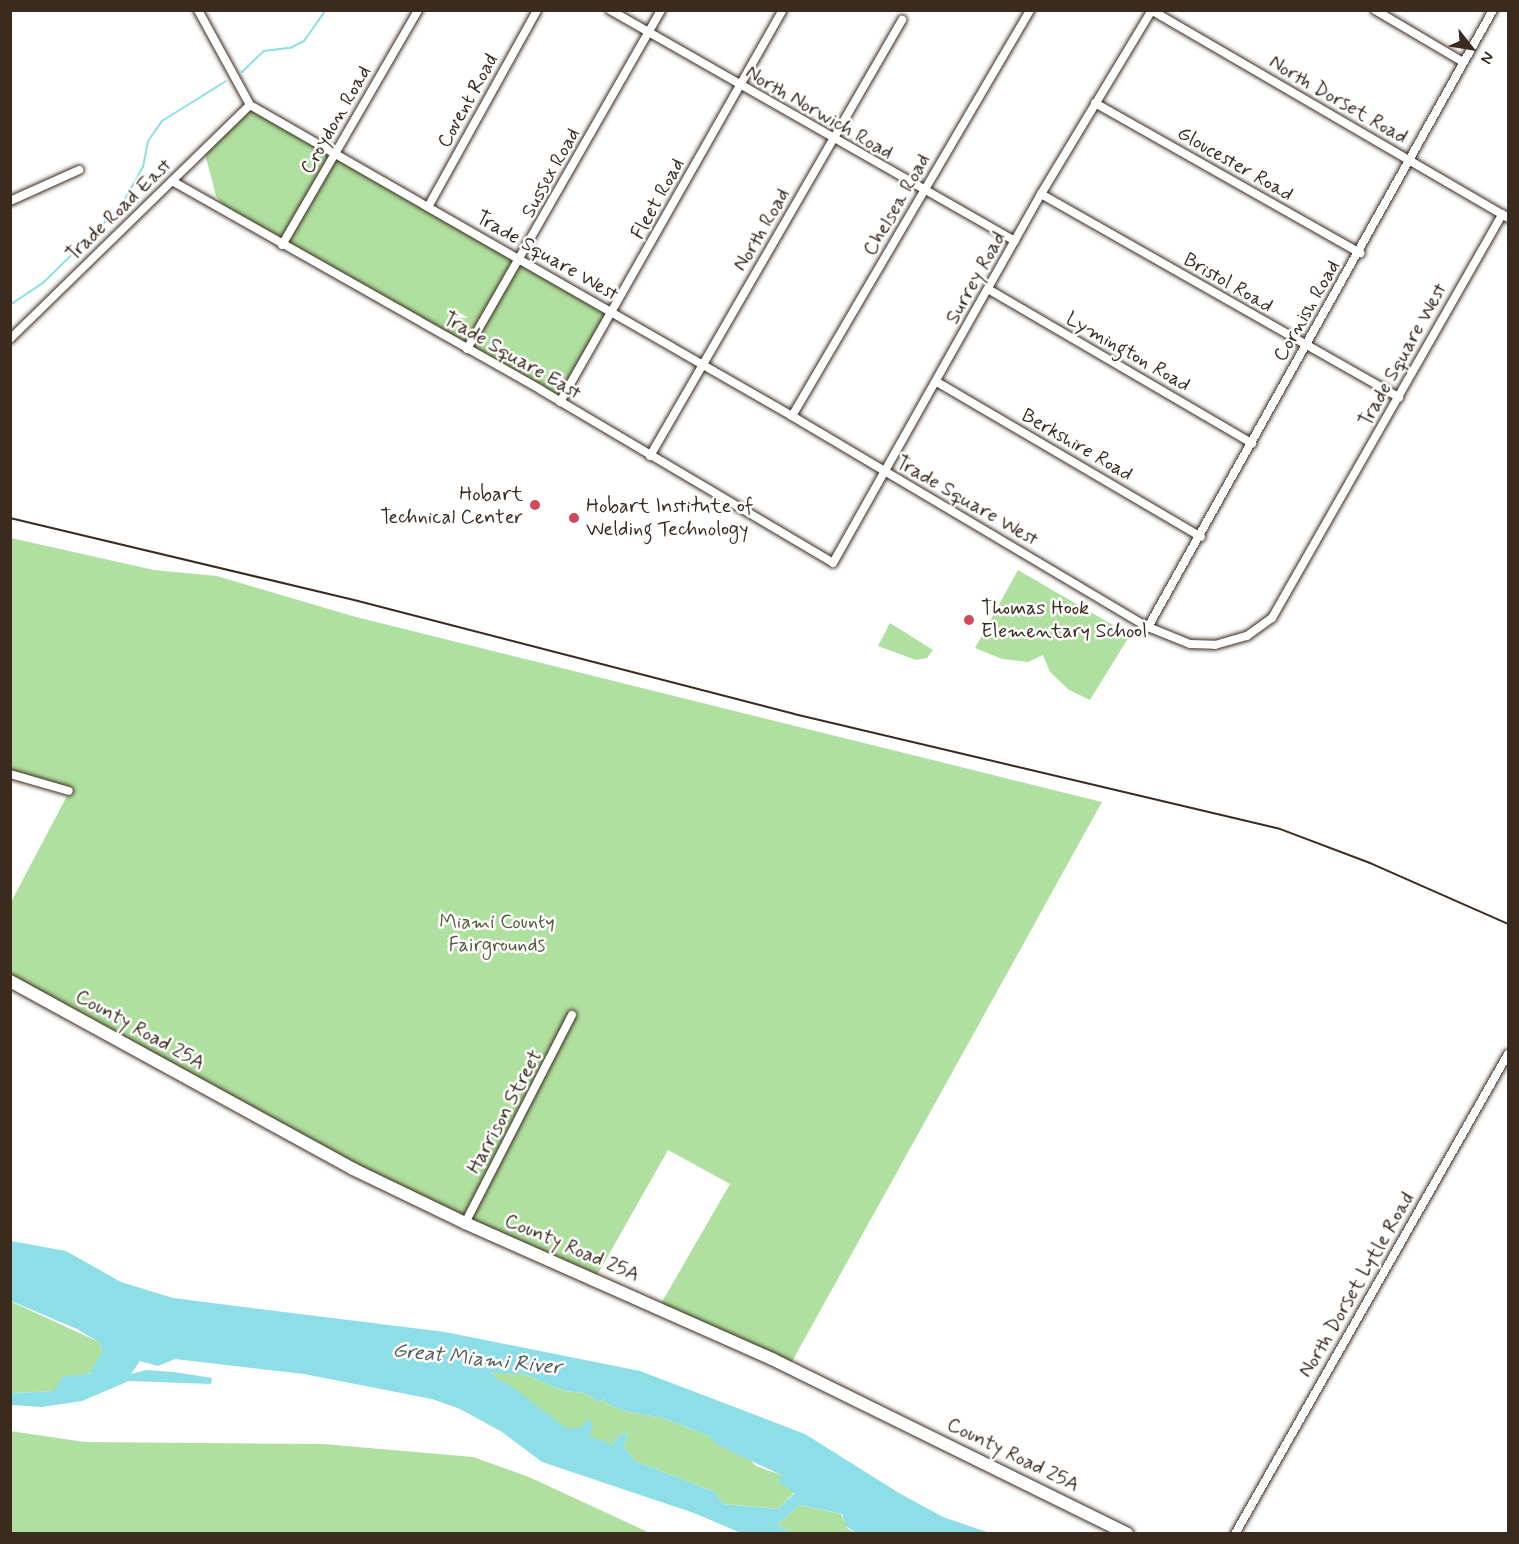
<!DOCTYPE html>
<html>
<head>
<meta charset="utf-8">
<style>
	body { margin:0 }
	#map { position:relative; width:1519px; height:1544px; overflow:hidden; background:#fff; font-family:Mynerve,sans-serif }
	div>[style] { position:absolute }
	.green>* { inset:0; background:#b0e09f }
	.water>* { inset:0; background:#8ddee7 }
	.stream>* { height:2px; margin:-1px; padding:0 1px; transform-origin:1px; border-radius:1px; background:#8ddee7 }
	.roads { filter:drop-shadow(0 0 2px #3b2a1e) drop-shadow(0 0 2px #3b2a1e) }
	.minor>* { height:8px; margin:-4px; padding:0 4px; transform-origin:4px; border-radius:4px; background:#fff }
	.secondary>* { height:12px; margin:-6px; padding:0 6px; transform-origin:6px; border-radius:6px; background:#fff }
	.rail>* { height:2px; margin:-1px; padding:0 1px; transform-origin:1px; border-radius:1px; background:#3b2a1e }
	.dots>* { width:16px; height:16px; translate:-50% -50%; box-sizing:border-box; border:3px solid #fff; border-radius:50% }
	span { translate:-50% -50%; white-space:nowrap; text-align:center; line-height:1.15; -webkit-text-stroke:5px #fff; paint-order:stroke }
	.street-label { font-size:20px; color:#3b2a1e }
	.poi-label { font-size:20px; color:#3b2a1e }
	.right { translate:-100% -50%; text-align:right }
	.left { translate:0 -50%; text-align:left }
	.park-label { font-size:20px; color:#58583e }
	.water-label { font-size:21px; color:#54605a; font-style:italic }
	.frame { position:absolute; inset:0; border:12px solid #3b2a1e; pointer-events:none }
	.north { position:absolute; left:1441px; top:18px; width:60px; height:60px; -webkit-text-stroke:4px #fff; paint-order:stroke; rotate:121deg; font-size:16px; font-weight:700; line-height:24px; text-align:center; color:#3b2a1e }
	.north::after { content:''; display:block; margin:auto; width:21px; height:27px; background:#3b2a1e; clip-path:polygon(50% 0,100% 100%,50% 72%,0 100%) }
</style>
</head>
<body>
<div id="map">
	<div class="green">
		<i style="clip-path:polygon(250px 105px,613px 313px,560px 402px,232px 216px,216px 196px,204px 150px)"></i>
		<i style="clip-path:polygon(11px 538px,154px 570px,217px 576px,356px 617px,1102px 802px,789px 1367px,659px 1307px,730px 1184px,668px 1150px,595px 1279px,465px 1223px,11px 981px,10px 904px,69px 792px,11px 774px)"></i>
		<i style="clip-path:polygon(1018px 570px,1130px 635px,1090px 700px,1069px 690px,1050px 672px,1043px 655px,1028px 662px,1002px 659px,975px 648px)"></i>
		<i style="clip-path:polygon(890px 623px,933px 650px,927px 658px,916px 660px,878px 646px)"></i>
		<i style="clip-path:polygon(10px 1301px,99px 1342px,103px 1351px,95px 1370px,80px 1378px,63px 1376px,55px 1391px,11px 1393px)"></i>
		<i style="clip-path:polygon(491px 1371px,526px 1375px,565px 1391px,584px 1393px,600px 1402px,606px 1398px,606px 1404px,629px 1412px,663px 1418px,709px 1436px,746px 1455px,756px 1466px,784px 1476px,777px 1481px,795px 1492px,778px 1509px,723px 1504px,715px 1492px,635px 1461px,624px 1447px,628px 1432px,618px 1436px,613px 1445px,592px 1438px,581px 1428px,566px 1428px,498px 1381px)"></i>
		<i style="clip-path:polygon(10px 1431px,85px 1442px,323px 1444px,473px 1457px,529px 1477px,650px 1533px,11px 1533px)"></i>
		<i style="clip-path:polygon(799px 1505px,841px 1514px,848px 1529px,856px 1533px,790px 1532px,777px 1525px)"></i>
	</div>
	<div class="water">
		<i style="clip-path:polygon(evenodd,11px 1241px,66px 1251px,121px 1282px,173px 1298px,445px 1332px,640px 1371px,805px 1434px,899px 1493px,943px 1517px,990px 1533px,856px 1533px,846px 1526px,842px 1514px,799px 1505px,777px 1525px,790px 1532px,816px 1533px,741px 1533px,694px 1513px,542px 1462px,502px 1432px,460px 1409px,432px 1399px,304px 1374px,175px 1359px,158px 1366px,140px 1361px,131px 1374px,146px 1370px,174px 1372px,212px 1378px,211px 1384px,129px 1381px,82px 1401px,42px 1407px,11px 1405px,11px 1393px,54px 1391px,63px 1376px,89px 1374px,103px 1351px,99px 1342px,77px 1329px,11px 1301px,11px 1241px,491px 1372px,526px 1375px,565px 1391px,584px 1393px,600px 1402px,606px 1398px,606px 1404px,629px 1412px,663px 1418px,709px 1436px,718px 1445px,783px 1476px,777px 1481px,795px 1493px,778px 1509px,723px 1504px,715px 1492px,635px 1461px,624px 1447px,628px 1432px,618px 1436px,613px 1445px,590px 1436px,593px 1423px,587px 1419px,581px 1428px,566px 1428px,507px 1383px,499px 1381px,491px 1372px)"></i>
	</div>
	<div class="stream">
		<i style="left:242px;top:72px;width:30px;rotate:-44deg"></i>
		<i style="left:264px;top:51px;width:26px;rotate:-7deg"></i>
		<i style="left:290px;top:48px;width:16px;rotate:-27deg"></i>
		<i style="left:304px;top:41px;width:38px;rotate:-55deg"></i>
		<i style="left:10px;top:305px;width:40px;rotate:-34deg"></i>
		<i style="left:43px;top:283px;width:110px;rotate:-44.6deg"></i>
		<i style="left:121px;top:206px;width:45px;rotate:-60.6deg"></i>
		<i style="left:143px;top:167px;width:26px;rotate:-79deg"></i>
		<i style="left:148px;top:141px;width:24px;rotate:-55deg"></i>
		<i style="left:162px;top:121px;width:75px;rotate:-32deg"></i>
	</div>
	<div class="roads">
		<div class="minor">
			<i style="left:198px;top:10px;width:108px;rotate:61.3deg"></i>
			<i style="left:610px;top:10px;width:466px;rotate:29.7deg"></i>
			<i style="left:1151px;top:10px;width:413px;rotate:30.2deg"></i>
			<i style="left:1375px;top:10px;width:102px;rotate:30.6deg"></i>
			<i style="left:1095px;top:103px;width:305px;rotate:29.5deg"></i>
			<i style="left:250px;top:105px;width:625px;rotate:29.85deg"></i>
			<i style="left:792px;top:416px;width:414px;rotate:30.7deg"></i>
			<i style="left:1148px;top:627px;width:45px;rotate:22deg"></i>
			<i style="left:1190px;top:644px;width:25px;rotate:2deg"></i>
			<i style="left:1215px;top:645px;width:33px;rotate:-16deg"></i>
			<i style="left:1247px;top:636px;width:31px;rotate:-36deg"></i>
			<i style="left:1272px;top:618px;width:465px;rotate:-60.3deg"></i>
			<i style="left:172px;top:181px;width:424px;rotate:29.5deg"></i>
			<i style="left:541px;top:390px;width:339px;rotate:30.6deg"></i>
			<i style="left:833px;top:563px;width:424px;rotate:-60.6deg"></i>
			<i style="left:1041px;top:194px;width:215px;rotate:-58.9deg"></i>
			<i style="left:1041px;top:194px;width:412px;rotate:29.6deg"></i>
			<i style="left:10px;top:201px;width:76px;rotate:-24.2deg"></i>
			<i style="left:428px;top:207px;width:225px;rotate:-61deg"></i>
			<i style="left:282px;top:245px;width:272px;rotate:-59.9deg"></i>
			<i style="left:988px;top:289px;width:306px;rotate:30.3deg"></i>
			<i style="left:10px;top:339px;width:335px;rotate:-44.3deg"></i>
			<i style="left:467px;top:349px;width:391px;rotate:-60.2deg"></i>
			<i style="left:937px;top:382px;width:306px;rotate:30.4deg"></i>
			<i style="left:560px;top:402px;width:451px;rotate:-60.4deg"></i>
			<i style="left:792px;top:416px;width:471px;rotate:-59.6deg"></i>
			<i style="left:650px;top:456px;width:504px;rotate:-59.97deg"></i>
			<i style="left:1148px;top:627px;width:707px;rotate:-60.79deg"></i>
			<i style="left:10px;top:774px;width:61px;rotate:16.1deg"></i>
			<i style="left:465px;top:1223px;width:234px;rotate:-62.8deg"></i>
			<i style="left:1235px;top:1534px;width:552px;rotate:-60.37deg"></i>
		</div>
		<div class="secondary">
			<i style="left:10px;top:981px;width:391px;rotate:28.7deg"></i>
			<i style="left:353px;top:1169px;width:124px;rotate:25.7deg"></i>
			<i style="left:465px;top:1223px;width:336px;rotate:23.9deg"></i>
			<i style="left:772px;top:1359px;width:396px;rotate:26.2deg"></i>
		</div>
	</div>
	<div class="rail">
		<i style="left:10px;top:518px;width:358px;rotate:13.4deg"></i>
		<i style="left:358px;top:601px;width:450px;rotate:14.5deg"></i>
		<i style="left:794px;top:714px;width:499px;rotate:13.3deg"></i>
		<i style="left:1280px;top:829px;width:96px;rotate:20.7deg"></i>
		<i style="left:1370px;top:863px;width:151px;rotate:23.8deg"></i>
	</div>
	<div class="dots">
		<i style="left:535px;top:505px;background:#d1495b"></i>
		<i style="left:574px;top:518px;background:#d1495b"></i>
		<i style="left:969px;top:620px;background:#d1495b"></i>
	</div>
	<div class="street-label">
		<span style="left:1338px;top:100px;rotate:30deg">North Dorset Road</span>
		<span style="left:468px;top:101px;rotate:-61deg">Covent Road</span>
		<span style="left:819px;top:113px;rotate:30deg">North Norwich Road</span>
		<span style="left:336px;top:120px;rotate:-60deg">Croydon Road</span>
		<span style="left:1235px;top:164px;rotate:30deg">Gloucester Road</span>
		<span style="left:551px;top:173px;rotate:-61deg">Sussex Road</span>
		<span style="left:658px;top:199px;rotate:-61deg">Fleet Road</span>
		<span style="left:897px;top:205px;rotate:-60deg">Chelsea Road</span>
		<span style="left:119px;top:210px;rotate:-44deg">Trade Road East</span>
		<span style="left:762px;top:230px;rotate:-60deg">North Road</span>
		<span style="left:547px;top:256px;rotate:30deg">Trade Square West</span>
		<span style="left:976px;top:278px;rotate:-61deg">Surrey Road</span>
		<span style="left:1228px;top:283px;rotate:30deg">Bristol Road</span>
		<span style="left:1307px;top:311px;rotate:-60deg">Cornish Road</span>
		<span style="left:1128px;top:352px;rotate:30deg">Lymington Road</span>
		<span style="left:1403px;top:355px;rotate:-61deg">Trade Square West</span>
		<span style="left:512px;top:356px;rotate:30deg">Trade Square East</span>
		<span style="left:1077px;top:445px;rotate:30deg">Berkshire Road</span>
		<span style="left:967px;top:501px;rotate:30deg">Trade Square West</span>
		<span style="left:140px;top:1030px;rotate:29deg">County Road 25A</span>
		<span style="left:505px;top:1112px;rotate:-62deg">Harrison Street</span>
		<span style="left:572px;top:1248px;rotate:23deg">County Road 25A</span>
		<span style="left:1357px;top:1285px;rotate:-60deg">North Dorset Lytle Road</span>
		<span style="left:1013px;top:1455px;rotate:26deg">County Road 25A</span>
	</div>
	<div class="poi-label">
		<span class="right" style="left:523px;top:506px">Hobart<br>Technical Center</span>
		<span class="left" style="left:586px;top:518px">Hobart Institute of<br>Welding Technology</span>
		<span class="left" style="left:981px;top:620px">Thomas Hook<br>Elementary School</span>
	</div>
	<div class="park-label">
		<span style="left:497px;top:934px">Miami County<br>Fairgrounds</span>
	</div>
	<div class="water-label">
		<span style="left:477px;top:1359px;rotate:6deg">Great Miami River</span>
	</div>
	<div class="frame"></div>
	<div class="north">N</div>
</div>
</body>
</html>
